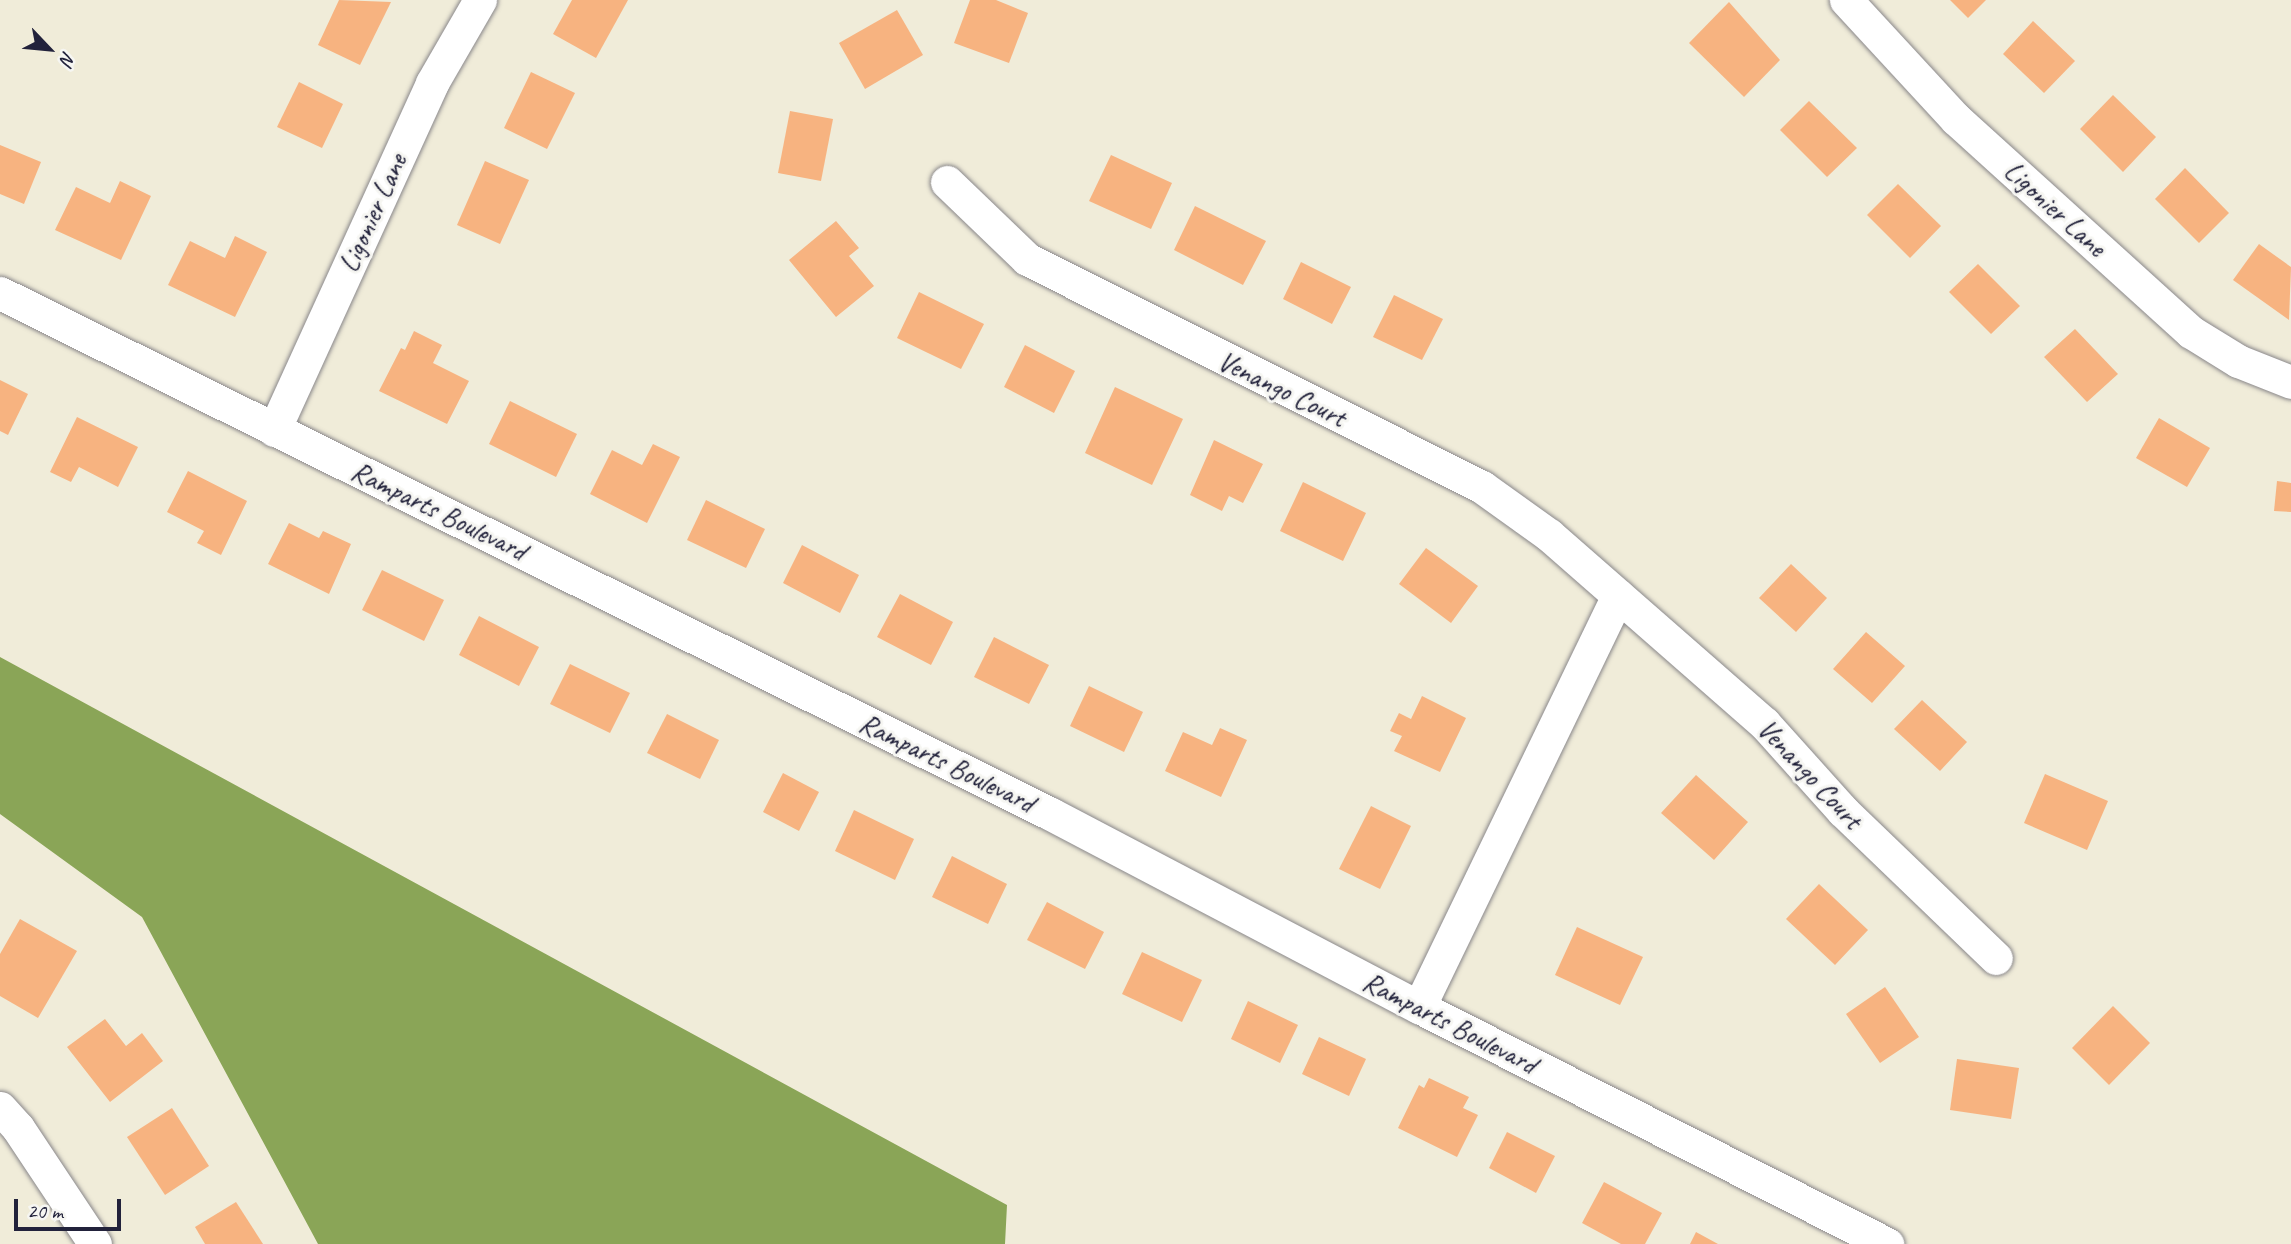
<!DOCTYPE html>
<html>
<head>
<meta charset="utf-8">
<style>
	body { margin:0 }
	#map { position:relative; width:2291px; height:1244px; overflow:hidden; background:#f0ecd9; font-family:Caveat,sans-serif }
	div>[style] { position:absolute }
	.forest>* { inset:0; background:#8aa557 }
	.building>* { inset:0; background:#f7b380 }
	.roads { filter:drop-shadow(0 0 2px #89878a) drop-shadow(0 0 2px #89878a) }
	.minor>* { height:33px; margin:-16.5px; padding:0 16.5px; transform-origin:16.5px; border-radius:16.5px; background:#fff }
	span { translate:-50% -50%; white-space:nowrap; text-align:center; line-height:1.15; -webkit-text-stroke:6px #f6f6f2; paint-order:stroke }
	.street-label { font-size:28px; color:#22223b }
	.north { position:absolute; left:14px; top:14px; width:70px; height:70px; -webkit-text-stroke:5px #f6f6f2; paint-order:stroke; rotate:116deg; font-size:19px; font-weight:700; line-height:28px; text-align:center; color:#22223b }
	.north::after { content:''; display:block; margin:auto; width:24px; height:32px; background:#22223b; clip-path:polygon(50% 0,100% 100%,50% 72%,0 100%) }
	.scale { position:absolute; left:14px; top:1199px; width:107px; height:32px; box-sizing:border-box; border:4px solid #22223b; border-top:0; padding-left:9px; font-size:21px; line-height:24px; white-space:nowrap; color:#22223b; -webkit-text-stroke:5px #f6f6f2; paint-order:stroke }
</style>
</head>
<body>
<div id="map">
	<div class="forest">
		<i style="clip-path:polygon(0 657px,1007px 1205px,1005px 1244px,318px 1244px,142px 917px,0 814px)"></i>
	</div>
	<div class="building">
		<i style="clip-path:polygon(339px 0,391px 2px,360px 65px,318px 45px)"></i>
		<i style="clip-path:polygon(572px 0,628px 0,596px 58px,553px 34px)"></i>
		<i style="clip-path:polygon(970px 0,996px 0,1028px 13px,1009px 63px,954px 43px)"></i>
		<i style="clip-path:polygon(1950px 0,1986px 0,1968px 18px)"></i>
		<i style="clip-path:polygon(1729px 2px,1780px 60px,1744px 97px,1689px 43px)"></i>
		<i style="clip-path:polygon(897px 10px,923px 55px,865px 89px,839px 43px)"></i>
		<i style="clip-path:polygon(2033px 21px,2075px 61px,2044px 93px,2003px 54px)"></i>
		<i style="clip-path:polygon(531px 72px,575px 93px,547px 149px,504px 128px)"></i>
		<i style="clip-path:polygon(299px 82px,343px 104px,322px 148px,277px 127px)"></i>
		<i style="clip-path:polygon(2113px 95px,2156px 137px,2123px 172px,2080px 129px)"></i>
		<i style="clip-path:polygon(1809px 101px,1857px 148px,1827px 177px,1780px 130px)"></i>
		<i style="clip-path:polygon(790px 111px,833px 119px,821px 181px,778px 173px)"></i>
		<i style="clip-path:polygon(0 145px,41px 162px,24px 204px,0 194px)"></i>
		<i style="clip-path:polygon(1111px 155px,1172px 183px,1151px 229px,1089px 201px)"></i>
		<i style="clip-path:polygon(485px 161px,529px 180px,500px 244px,457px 225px)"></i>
		<i style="clip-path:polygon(2185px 168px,2229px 213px,2199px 243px,2155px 199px)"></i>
		<i style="clip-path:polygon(120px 181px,151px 196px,121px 260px,55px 230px,76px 187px,110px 203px)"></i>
		<i style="clip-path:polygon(1898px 184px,1941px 226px,1910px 258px,1867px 215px)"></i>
		<i style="clip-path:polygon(1195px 206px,1266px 241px,1243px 285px,1174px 250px)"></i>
		<i style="clip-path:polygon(836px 221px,859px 248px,849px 256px,874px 286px,836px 317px,789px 260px)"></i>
		<i style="clip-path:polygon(235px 236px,267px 252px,235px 317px,168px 285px,190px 241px,225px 258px)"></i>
		<i style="clip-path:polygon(2259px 244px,2291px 267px,2289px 320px,2233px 280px)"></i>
		<i style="clip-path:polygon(1301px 262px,1351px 287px,1332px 324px,1283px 299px)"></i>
		<i style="clip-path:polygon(1978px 264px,2020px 306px,1991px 334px,1949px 292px)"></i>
		<i style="clip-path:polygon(919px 292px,984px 324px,961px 369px,897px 338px)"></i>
		<i style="clip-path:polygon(1394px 295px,1443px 319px,1422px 360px,1373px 337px)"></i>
		<i style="clip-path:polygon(2075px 329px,2118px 374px,2087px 402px,2044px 357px)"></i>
		<i style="clip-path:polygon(414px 331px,442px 345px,433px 363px,469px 381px,447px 424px,379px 391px,401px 348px,405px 350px)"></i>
		<i style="clip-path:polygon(1025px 345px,1075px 371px,1054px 413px,1004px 387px)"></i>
		<i style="clip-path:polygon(0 380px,28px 394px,8px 435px,0 431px)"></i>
		<i style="clip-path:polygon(1115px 387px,1183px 419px,1152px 485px,1085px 453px)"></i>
		<i style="clip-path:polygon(510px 401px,577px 434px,556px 477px,489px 444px)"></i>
		<i style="clip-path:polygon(77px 417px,138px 447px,118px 487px,79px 467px,71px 482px,50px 472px)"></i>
		<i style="clip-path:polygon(2159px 418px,2210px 448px,2187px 487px,2136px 458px)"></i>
		<i style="clip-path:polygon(1214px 440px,1263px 464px,1243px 503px,1229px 496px,1222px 511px,1190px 495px)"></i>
		<i style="clip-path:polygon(653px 444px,680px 457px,647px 523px,590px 494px,612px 450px,642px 465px)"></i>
		<i style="clip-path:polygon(188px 471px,247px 501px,221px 555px,197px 543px,204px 531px,167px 512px)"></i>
		<i style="clip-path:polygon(2277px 481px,2291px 483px,2291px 512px,2274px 511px)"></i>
		<i style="clip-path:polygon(1303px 482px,1366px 513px,1343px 561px,1280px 531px)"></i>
		<i style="clip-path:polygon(706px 500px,765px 529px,746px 568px,687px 540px)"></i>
		<i style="clip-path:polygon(289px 523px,319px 538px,323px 531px,351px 544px,329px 594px,268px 564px)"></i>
		<i style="clip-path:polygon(802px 545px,859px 575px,840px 613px,783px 583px)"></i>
		<i style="clip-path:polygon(1426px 548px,1478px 586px,1451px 623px,1399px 584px)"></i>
		<i style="clip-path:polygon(1791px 564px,1827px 598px,1796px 632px,1759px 598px)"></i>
		<i style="clip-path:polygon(382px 570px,444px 600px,424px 641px,362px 610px)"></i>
		<i style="clip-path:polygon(900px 594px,953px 622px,931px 665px,877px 637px)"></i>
		<i style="clip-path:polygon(479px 616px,539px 647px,519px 686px,459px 655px)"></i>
		<i style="clip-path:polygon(1866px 632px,1905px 666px,1872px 703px,1833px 669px)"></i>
		<i style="clip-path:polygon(994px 637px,1049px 665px,1029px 704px,974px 677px)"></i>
		<i style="clip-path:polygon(570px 664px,630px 693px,610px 733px,550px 704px)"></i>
		<i style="clip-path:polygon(1089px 686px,1143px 712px,1124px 752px,1070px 726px)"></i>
		<i style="clip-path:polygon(1422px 696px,1466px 718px,1440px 772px,1394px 751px,1402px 736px,1390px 731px,1399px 713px,1411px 719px)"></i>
		<i style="clip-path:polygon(1922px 700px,1967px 742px,1940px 771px,1894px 729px)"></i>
		<i style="clip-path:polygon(667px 714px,719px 740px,700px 779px,647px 753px)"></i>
		<i style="clip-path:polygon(1220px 728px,1247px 740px,1221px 797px,1165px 771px,1183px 732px,1212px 745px)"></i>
		<i style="clip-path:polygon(783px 773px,819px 792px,799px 831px,763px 812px)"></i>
		<i style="clip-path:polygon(2045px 774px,2108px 801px,2087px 850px,2024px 823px)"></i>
		<i style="clip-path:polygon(1696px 775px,1748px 822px,1714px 860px,1661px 813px)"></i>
		<i style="clip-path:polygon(1371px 806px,1411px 826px,1380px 889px,1339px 869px)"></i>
		<i style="clip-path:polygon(854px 810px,914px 839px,895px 880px,835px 851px)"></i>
		<i style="clip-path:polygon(952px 856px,1007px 884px,988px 924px,932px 897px)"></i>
		<i style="clip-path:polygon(1819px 884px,1868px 930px,1835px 965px,1786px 919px)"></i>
		<i style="clip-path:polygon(1047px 902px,1104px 932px,1085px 969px,1027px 940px)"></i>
		<i style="clip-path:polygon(20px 919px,77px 951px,38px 1018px,0 996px,0 954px)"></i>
		<i style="clip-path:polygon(1577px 927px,1643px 957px,1620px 1005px,1555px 975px)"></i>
		<i style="clip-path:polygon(1142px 952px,1202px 980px,1182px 1022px,1122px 994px)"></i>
		<i style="clip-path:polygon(1885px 987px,1919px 1037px,1880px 1063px,1846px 1014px)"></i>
		<i style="clip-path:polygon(1248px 1001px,1298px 1025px,1280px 1063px,1231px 1039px)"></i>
		<i style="clip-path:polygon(2113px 1006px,2150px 1043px,2109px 1085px,2072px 1048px)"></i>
		<i style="clip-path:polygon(105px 1019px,126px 1046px,142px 1033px,163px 1061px,110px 1102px,67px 1047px)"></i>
		<i style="clip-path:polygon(1319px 1037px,1366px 1059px,1349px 1096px,1302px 1074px)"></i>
		<i style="clip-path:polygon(1957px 1059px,2019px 1068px,2011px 1119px,1950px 1110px)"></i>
		<i style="clip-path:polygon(1429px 1078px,1469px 1097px,1463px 1108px,1478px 1115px,1457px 1157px,1398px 1128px,1419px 1085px,1424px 1088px)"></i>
		<i style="clip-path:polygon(172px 1108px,209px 1166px,165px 1195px,127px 1137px)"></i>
		<i style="clip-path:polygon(1507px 1132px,1555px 1156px,1536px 1193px,1489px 1168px)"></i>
		<i style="clip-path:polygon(1604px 1182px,1662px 1213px,1645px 1244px,1621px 1244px,1582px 1223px)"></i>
		<i style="clip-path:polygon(236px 1202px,263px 1244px,205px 1244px,195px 1227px)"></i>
		<i style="clip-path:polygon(1696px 1232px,1718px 1244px,1690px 1244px)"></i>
	</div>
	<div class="roads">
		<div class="minor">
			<i style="left:1846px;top:0;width:162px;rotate:47.3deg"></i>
			<i style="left:1956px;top:119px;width:317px;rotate:42.2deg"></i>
			<i style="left:2191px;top:332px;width:55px;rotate:31.7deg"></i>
			<i style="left:2238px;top:361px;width:57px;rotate:21.6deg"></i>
			<i style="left:947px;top:182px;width:111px;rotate:43.9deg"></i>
			<i style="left:1027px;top:259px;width:509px;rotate:26.62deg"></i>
			<i style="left:1482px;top:487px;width:82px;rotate:35.6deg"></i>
			<i style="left:1549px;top:535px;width:286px;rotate:41.2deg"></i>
			<i style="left:1764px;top:723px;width:118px;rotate:48.1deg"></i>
			<i style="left:1843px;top:811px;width:212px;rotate:43.9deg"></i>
			<i style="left:0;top:293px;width:1173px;rotate:26.37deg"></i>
			<i style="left:1051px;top:814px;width:416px;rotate:27.7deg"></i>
			<i style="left:1419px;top:1007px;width:525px;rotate:26.86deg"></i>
			<i style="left:274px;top:430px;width:381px;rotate:-65.5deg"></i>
			<i style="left:432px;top:83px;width:96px;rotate:-60deg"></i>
			<i style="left:1419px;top:1007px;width:457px;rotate:-64.2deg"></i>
			<i style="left:0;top:1108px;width:27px;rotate:48deg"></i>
			<i style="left:18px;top:1128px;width:139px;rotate:56.4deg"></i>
		</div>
	</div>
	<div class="street-label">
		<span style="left:2055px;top:209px;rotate:42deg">Ligonier Lane</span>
		<span style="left:373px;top:213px;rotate:-66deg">Ligonier Lane</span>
		<span style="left:1282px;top:389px;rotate:26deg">Venango Court</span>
		<span style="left:439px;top:511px;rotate:26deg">Ramparts Boulevard</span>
		<span style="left:947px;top:763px;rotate:26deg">Ramparts Boulevard</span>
		<span style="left:1810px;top:774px;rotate:47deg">Venango Court</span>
		<span style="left:1450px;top:1023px;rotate:27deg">Ramparts Boulevard</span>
	</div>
	<div class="north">N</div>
	<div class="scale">20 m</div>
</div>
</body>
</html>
